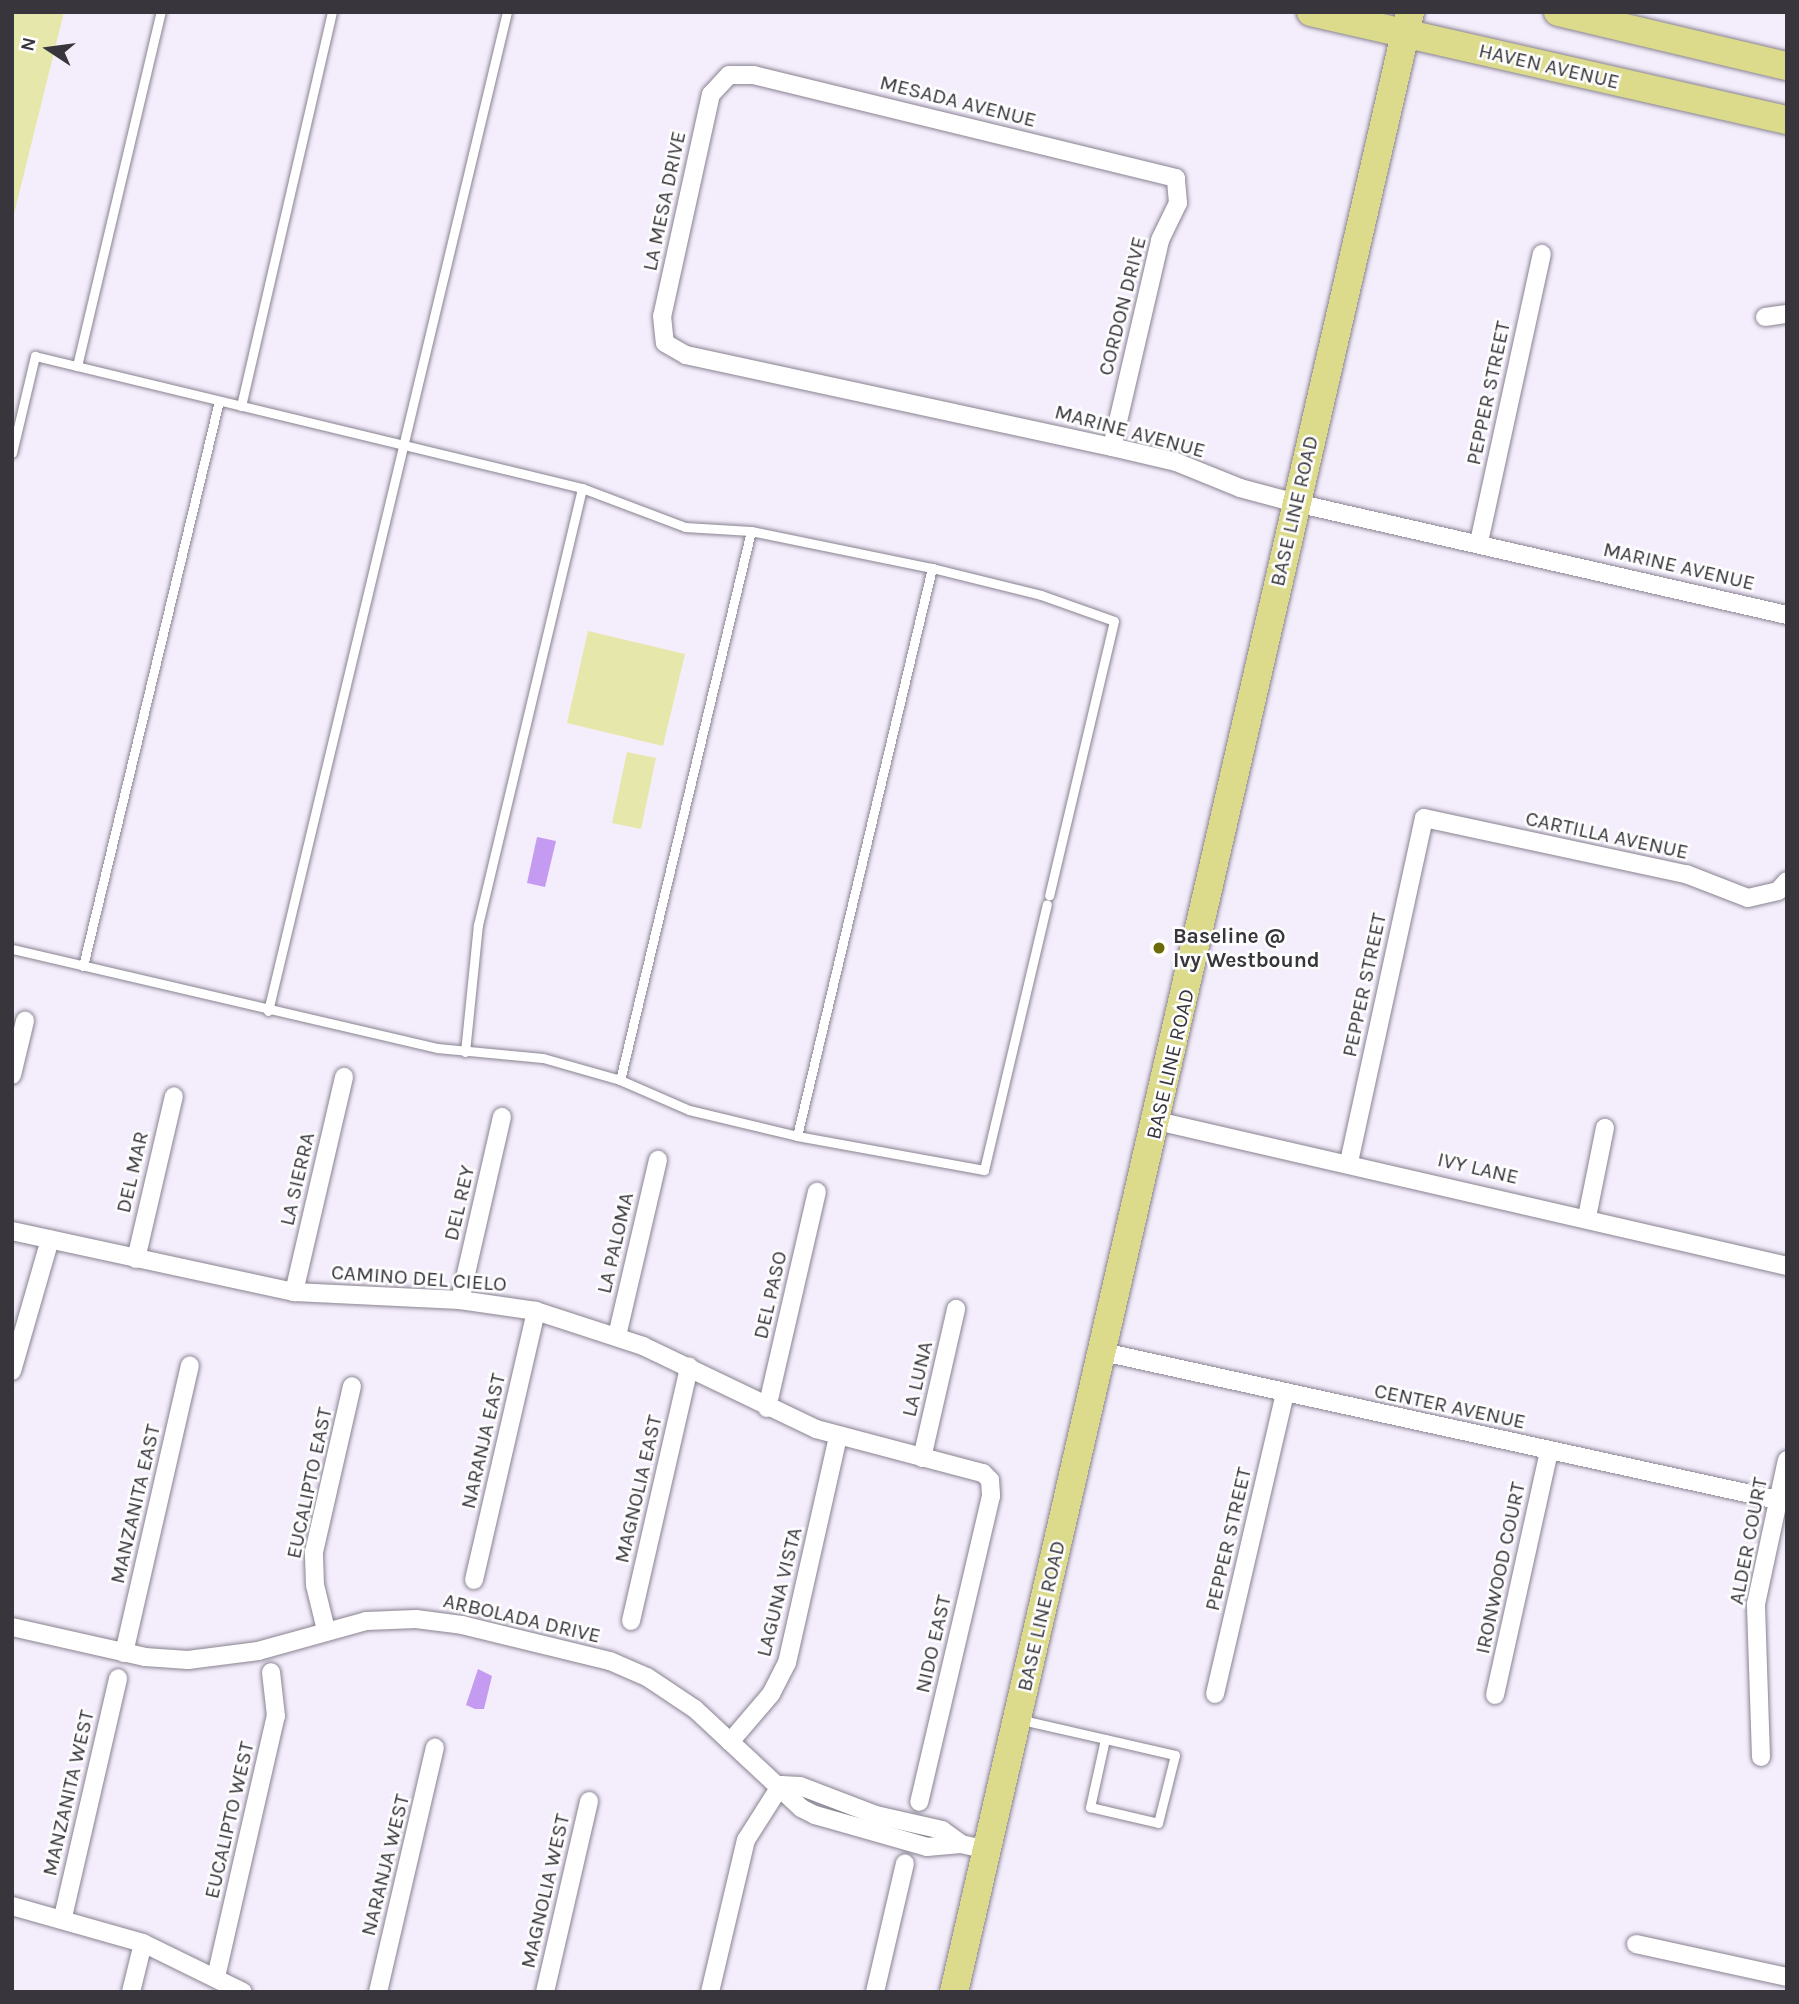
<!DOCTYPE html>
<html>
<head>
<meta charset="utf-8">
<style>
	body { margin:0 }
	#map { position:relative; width:1799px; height:2004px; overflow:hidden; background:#f4edfc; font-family:Karla,sans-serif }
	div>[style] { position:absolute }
	.green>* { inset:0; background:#e6e7aa }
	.water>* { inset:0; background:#c59af1 }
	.roads { filter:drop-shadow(0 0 2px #898390) drop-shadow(0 0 2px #898390) }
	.service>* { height:9px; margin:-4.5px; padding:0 4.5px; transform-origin:4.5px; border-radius:4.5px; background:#fff }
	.minor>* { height:18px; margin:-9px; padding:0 9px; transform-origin:9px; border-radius:9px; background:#fff }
	.primary>* { height:28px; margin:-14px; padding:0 14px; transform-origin:14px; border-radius:14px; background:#dcdb8b }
	.dots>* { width:19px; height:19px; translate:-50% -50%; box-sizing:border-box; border:4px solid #fefefe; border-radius:50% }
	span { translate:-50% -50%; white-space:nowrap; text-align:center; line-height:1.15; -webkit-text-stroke:5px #fefefe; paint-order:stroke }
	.street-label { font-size:21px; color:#38363c }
	.poi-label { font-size:21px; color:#38363c; font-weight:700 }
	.left { translate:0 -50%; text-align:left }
	.frame { position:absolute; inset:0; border:14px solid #38363c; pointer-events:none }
	.north { position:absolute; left:14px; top:14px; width:70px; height:70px; -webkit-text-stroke:5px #fefefe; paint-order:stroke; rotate:283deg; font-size:19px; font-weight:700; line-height:28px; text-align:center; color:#38363c }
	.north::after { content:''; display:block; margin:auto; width:24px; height:32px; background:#38363c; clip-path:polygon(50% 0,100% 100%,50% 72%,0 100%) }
</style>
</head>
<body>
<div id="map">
	<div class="green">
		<i style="clip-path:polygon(12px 12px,64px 12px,12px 222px)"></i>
		<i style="clip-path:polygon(588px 631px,685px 654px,663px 746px,567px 723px)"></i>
		<i style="clip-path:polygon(627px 752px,656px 758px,641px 829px,612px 823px)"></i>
	</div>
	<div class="water">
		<i style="clip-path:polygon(537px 837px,556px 841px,545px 887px,527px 883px)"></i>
		<i style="clip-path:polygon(478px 1669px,492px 1676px,484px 1709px,475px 1709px,466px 1705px)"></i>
	</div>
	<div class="roads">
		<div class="service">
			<i style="left:77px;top:366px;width:364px;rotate:-76.7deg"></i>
			<i style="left:241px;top:406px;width:404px;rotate:-77deg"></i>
			<i style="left:12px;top:453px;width:100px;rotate:-76.7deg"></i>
			<i style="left:35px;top:356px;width:563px;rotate:13.57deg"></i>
			<i style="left:582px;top:488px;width:110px;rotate:20.7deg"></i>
			<i style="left:685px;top:527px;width:66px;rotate:3.5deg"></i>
			<i style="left:751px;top:531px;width:185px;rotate:11.6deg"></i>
			<i style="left:932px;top:568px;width:112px;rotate:13.9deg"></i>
			<i style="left:1041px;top:595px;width:77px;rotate:19.6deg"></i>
			<i style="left:1114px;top:621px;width:282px;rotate:103.3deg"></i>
			<i style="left:12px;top:949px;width:436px;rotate:13.1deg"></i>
			<i style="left:437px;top:1048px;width:106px;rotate:5.4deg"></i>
			<i style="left:543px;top:1058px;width:80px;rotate:15.9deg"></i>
			<i style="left:620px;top:1080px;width:75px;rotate:23.5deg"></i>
			<i style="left:689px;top:1110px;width:111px;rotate:13.5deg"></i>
			<i style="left:797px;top:1136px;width:190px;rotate:10.3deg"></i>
			<i style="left:984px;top:1170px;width:273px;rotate:-76.7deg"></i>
			<i style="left:83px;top:966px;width:581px;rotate:-76.47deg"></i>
			<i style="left:268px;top:1011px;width:1027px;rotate:-76.55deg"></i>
			<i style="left:465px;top:1052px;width:128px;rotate:-84.2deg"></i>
			<i style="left:478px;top:925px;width:449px;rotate:-76.6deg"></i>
			<i style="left:620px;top:1080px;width:564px;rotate:-76.58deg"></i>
			<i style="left:797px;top:1136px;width:584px;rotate:-76.63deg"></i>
			<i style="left:1022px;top:1720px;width:85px;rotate:12.9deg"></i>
			<i style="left:1105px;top:1739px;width:70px;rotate:102.4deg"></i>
			<i style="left:1090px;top:1807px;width:70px;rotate:13.2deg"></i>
			<i style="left:1158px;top:1823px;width:70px;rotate:-76deg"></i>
			<i style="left:1175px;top:1755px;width:72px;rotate:-167.1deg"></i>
		</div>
		<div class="minor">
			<i style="left:1765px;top:317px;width:22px;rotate:-8deg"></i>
			<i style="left:1112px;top:447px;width:212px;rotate:-76.9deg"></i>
			<i style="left:1160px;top:240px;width:41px;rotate:-64.1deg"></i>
			<i style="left:1178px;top:203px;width:25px;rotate:-95deg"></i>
			<i style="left:1176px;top:178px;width:434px;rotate:-166.3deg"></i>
			<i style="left:754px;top:75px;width:25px;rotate:180deg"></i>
			<i style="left:729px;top:75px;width:26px;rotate:133deg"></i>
			<i style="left:711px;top:94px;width:227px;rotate:102.4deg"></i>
			<i style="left:662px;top:316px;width:27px;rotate:84deg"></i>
			<i style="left:665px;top:343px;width:24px;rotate:30deg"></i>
			<i style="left:686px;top:355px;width:436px;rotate:12.2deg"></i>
			<i style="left:1112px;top:447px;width:66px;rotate:13.2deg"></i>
			<i style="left:1176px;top:462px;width:69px;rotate:22.1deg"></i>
			<i style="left:1240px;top:488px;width:58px;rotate:15deg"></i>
			<i style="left:1296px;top:503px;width:504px;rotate:12.85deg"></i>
			<i style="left:1479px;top:542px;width:295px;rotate:-77.7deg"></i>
			<i style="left:12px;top:1075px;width:56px;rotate:-76.5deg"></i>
			<i style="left:1157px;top:1121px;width:646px;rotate:12.96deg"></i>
			<i style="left:1349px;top:1162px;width:352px;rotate:-77.7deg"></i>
			<i style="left:1424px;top:818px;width:268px;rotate:12.1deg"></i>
			<i style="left:1686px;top:874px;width:66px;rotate:21.2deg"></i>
			<i style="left:1748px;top:898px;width:31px;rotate:-13deg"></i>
			<i style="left:1778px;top:891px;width:13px;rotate:-48deg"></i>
			<i style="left:1587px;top:1217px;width:91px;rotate:-78.6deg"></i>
			<i style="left:12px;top:1231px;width:289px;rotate:12.2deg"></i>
			<i style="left:294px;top:1292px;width:166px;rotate:2.8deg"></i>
			<i style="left:460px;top:1300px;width:77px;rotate:8.2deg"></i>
			<i style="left:536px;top:1311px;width:113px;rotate:18.1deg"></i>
			<i style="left:643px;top:1346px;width:192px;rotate:25.6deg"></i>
			<i style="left:816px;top:1429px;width:173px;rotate:14.8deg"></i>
			<i style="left:983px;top:1473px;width:10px;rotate:45deg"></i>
			<i style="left:990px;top:1480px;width:16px;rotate:86deg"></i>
			<i style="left:991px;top:1496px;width:314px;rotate:103.2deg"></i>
			<i style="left:136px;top:1259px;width:167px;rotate:-76.9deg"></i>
			<i style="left:294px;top:1292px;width:221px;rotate:-76.9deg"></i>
			<i style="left:460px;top:1300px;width:188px;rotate:-77.1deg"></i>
			<i style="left:617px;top:1336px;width:181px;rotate:-76.9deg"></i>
			<i style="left:1103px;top:1352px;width:700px;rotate:12.37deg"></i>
			<i style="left:12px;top:1371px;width:137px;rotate:-73.9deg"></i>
			<i style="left:767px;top:1408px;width:222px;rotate:-77deg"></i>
			<i style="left:922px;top:1458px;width:153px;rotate:-77.1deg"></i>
			<i style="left:474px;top:1580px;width:276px;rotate:-77deg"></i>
			<i style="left:631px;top:1621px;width:261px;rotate:-77.1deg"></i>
			<i style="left:12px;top:1627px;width:136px;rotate:12.7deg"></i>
			<i style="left:145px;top:1657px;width:43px;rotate:4deg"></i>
			<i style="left:188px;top:1660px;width:71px;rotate:-7.3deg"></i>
			<i style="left:258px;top:1651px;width:112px;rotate:-15.5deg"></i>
			<i style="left:366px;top:1621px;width:50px;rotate:-2.3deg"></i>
			<i style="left:416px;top:1619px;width:46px;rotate:7.4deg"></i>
			<i style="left:462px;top:1625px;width:152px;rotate:13.7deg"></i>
			<i style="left:610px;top:1661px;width:40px;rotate:23.4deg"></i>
			<i style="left:647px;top:1677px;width:58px;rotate:33.7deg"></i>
			<i style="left:695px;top:1709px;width:145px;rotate:43deg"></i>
			<i style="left:801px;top:1808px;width:16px;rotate:27deg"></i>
			<i style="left:815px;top:1815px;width:116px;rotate:15.9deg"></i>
			<i style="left:927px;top:1847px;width:34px;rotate:-5deg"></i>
			<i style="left:961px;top:1844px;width:26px;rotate:13deg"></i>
			<i style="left:326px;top:1630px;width:46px;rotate:-103.7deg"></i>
			<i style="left:315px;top:1585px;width:33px;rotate:-92deg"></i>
			<i style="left:314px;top:1552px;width:170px;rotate:-77.1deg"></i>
			<i style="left:124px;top:1653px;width:295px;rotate:-77.1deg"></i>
			<i style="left:1215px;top:1694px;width:309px;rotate:-76.9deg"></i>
			<i style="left:1495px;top:1695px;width:250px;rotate:-77.5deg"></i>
			<i style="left:730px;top:1742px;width:63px;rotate:-49.5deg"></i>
			<i style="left:771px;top:1694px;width:35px;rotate:-63deg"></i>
			<i style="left:787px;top:1663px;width:233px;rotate:-77.3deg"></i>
			<i style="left:1761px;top:1757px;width:153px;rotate:-91.9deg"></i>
			<i style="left:1756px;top:1604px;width:147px;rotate:-77.9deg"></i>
			<i style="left:781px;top:1785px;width:19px;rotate:3deg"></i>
			<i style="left:800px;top:1786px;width:81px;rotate:20.9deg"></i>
			<i style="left:876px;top:1815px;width:68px;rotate:12.8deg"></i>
			<i style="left:942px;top:1830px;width:24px;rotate:36deg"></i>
			<i style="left:12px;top:1906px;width:136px;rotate:15.8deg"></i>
			<i style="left:143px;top:1943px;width:111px;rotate:26.1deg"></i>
			<i style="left:63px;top:1917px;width:245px;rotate:-77deg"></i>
			<i style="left:1636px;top:1944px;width:155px;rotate:12.3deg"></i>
			<i style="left:216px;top:1977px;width:268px;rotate:-77.1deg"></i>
			<i style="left:276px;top:1716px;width:44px;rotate:-96.5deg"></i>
			<i style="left:131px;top:1992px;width:50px;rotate:-76.2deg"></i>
			<i style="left:378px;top:1992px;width:251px;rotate:-76.9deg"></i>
			<i style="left:545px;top:1992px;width:196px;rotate:-77deg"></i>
			<i style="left:710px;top:1992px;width:156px;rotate:-76.7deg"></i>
			<i style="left:746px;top:1840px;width:65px;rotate:-57.5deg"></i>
			<i style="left:875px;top:1992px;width:132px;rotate:-76.9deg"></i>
		</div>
		<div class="primary">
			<i style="left:1311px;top:12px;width:488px;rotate:12.8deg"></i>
			<i style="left:1558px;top:12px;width:235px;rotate:13.3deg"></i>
			<i style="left:954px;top:1992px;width:2032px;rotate:-77.03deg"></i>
		</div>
	</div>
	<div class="dots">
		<i style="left:1159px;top:948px;background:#6c6b08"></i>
	</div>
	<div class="street-label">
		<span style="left:1549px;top:66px;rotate:13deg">HAVEN AVENUE</span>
		<span style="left:958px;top:101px;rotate:14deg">MESADA AVENUE</span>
		<span style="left:664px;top:201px;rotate:-78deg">LA MESA DRIVE</span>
		<span style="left:1122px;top:306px;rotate:-76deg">CORDON DRIVE</span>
		<span style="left:1488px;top:393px;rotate:-78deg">PEPPER STREET</span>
		<span style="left:1130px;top:431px;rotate:15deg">MARINE AVENUE</span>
		<span style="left:1294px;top:511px;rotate:-77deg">BASE LINE ROAD</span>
		<span style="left:1679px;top:566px;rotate:13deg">MARINE AVENUE</span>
		<span style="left:1607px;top:835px;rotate:12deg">CARTILLA AVENUE</span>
		<span style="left:1364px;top:985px;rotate:-78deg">PEPPER STREET</span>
		<span style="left:1170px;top:1064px;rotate:-77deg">BASE LINE ROAD</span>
		<span style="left:1478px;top:1168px;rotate:13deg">IVY LANE</span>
		<span style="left:132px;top:1172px;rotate:-77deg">DEL MAR</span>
		<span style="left:297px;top:1179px;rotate:-77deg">LA SIERRA</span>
		<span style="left:459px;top:1203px;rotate:-77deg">DEL REY</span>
		<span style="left:615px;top:1243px;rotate:-77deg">LA PALOMA</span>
		<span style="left:419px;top:1278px;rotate:4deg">CAMINO DEL CIELO</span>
		<span style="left:770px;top:1295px;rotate:-77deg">DEL PASO</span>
		<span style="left:917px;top:1379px;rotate:-77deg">LA LUNA</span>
		<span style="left:1450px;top:1406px;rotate:12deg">CENTER AVENUE</span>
		<span style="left:483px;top:1441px;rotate:-77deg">NARANJA EAST</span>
		<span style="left:309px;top:1483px;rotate:-78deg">EUCALIPTO EAST</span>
		<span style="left:638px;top:1489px;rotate:-77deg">MAGNOLIA EAST</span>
		<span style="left:135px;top:1504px;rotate:-77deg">MANZANITA EAST</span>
		<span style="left:1228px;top:1539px;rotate:-77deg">PEPPER STREET</span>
		<span style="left:1748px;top:1541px;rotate:-79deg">ALDER COURT</span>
		<span style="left:1500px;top:1568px;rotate:-78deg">IRONWOOD COURT</span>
		<span style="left:779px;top:1592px;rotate:-76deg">LAGUNA VISTA</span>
		<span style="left:1041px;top:1616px;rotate:-77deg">BASE LINE ROAD</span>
		<span style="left:522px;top:1618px;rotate:13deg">ARBOLADA DRIVE</span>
		<span style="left:933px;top:1644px;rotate:-77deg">NIDO EAST</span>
		<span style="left:68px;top:1793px;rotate:-77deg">MANZANITA WEST</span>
		<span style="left:229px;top:1820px;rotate:-77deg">EUCALIPTO WEST</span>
		<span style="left:385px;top:1865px;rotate:-76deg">NARANJA WEST</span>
		<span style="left:545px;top:1891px;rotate:-77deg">MAGNOLIA WEST</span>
	</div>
	<div class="poi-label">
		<span class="left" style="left:1173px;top:948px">Baseline @<br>Ivy Westbound</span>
	</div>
	<div class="frame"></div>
	<div class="north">N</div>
</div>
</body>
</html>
